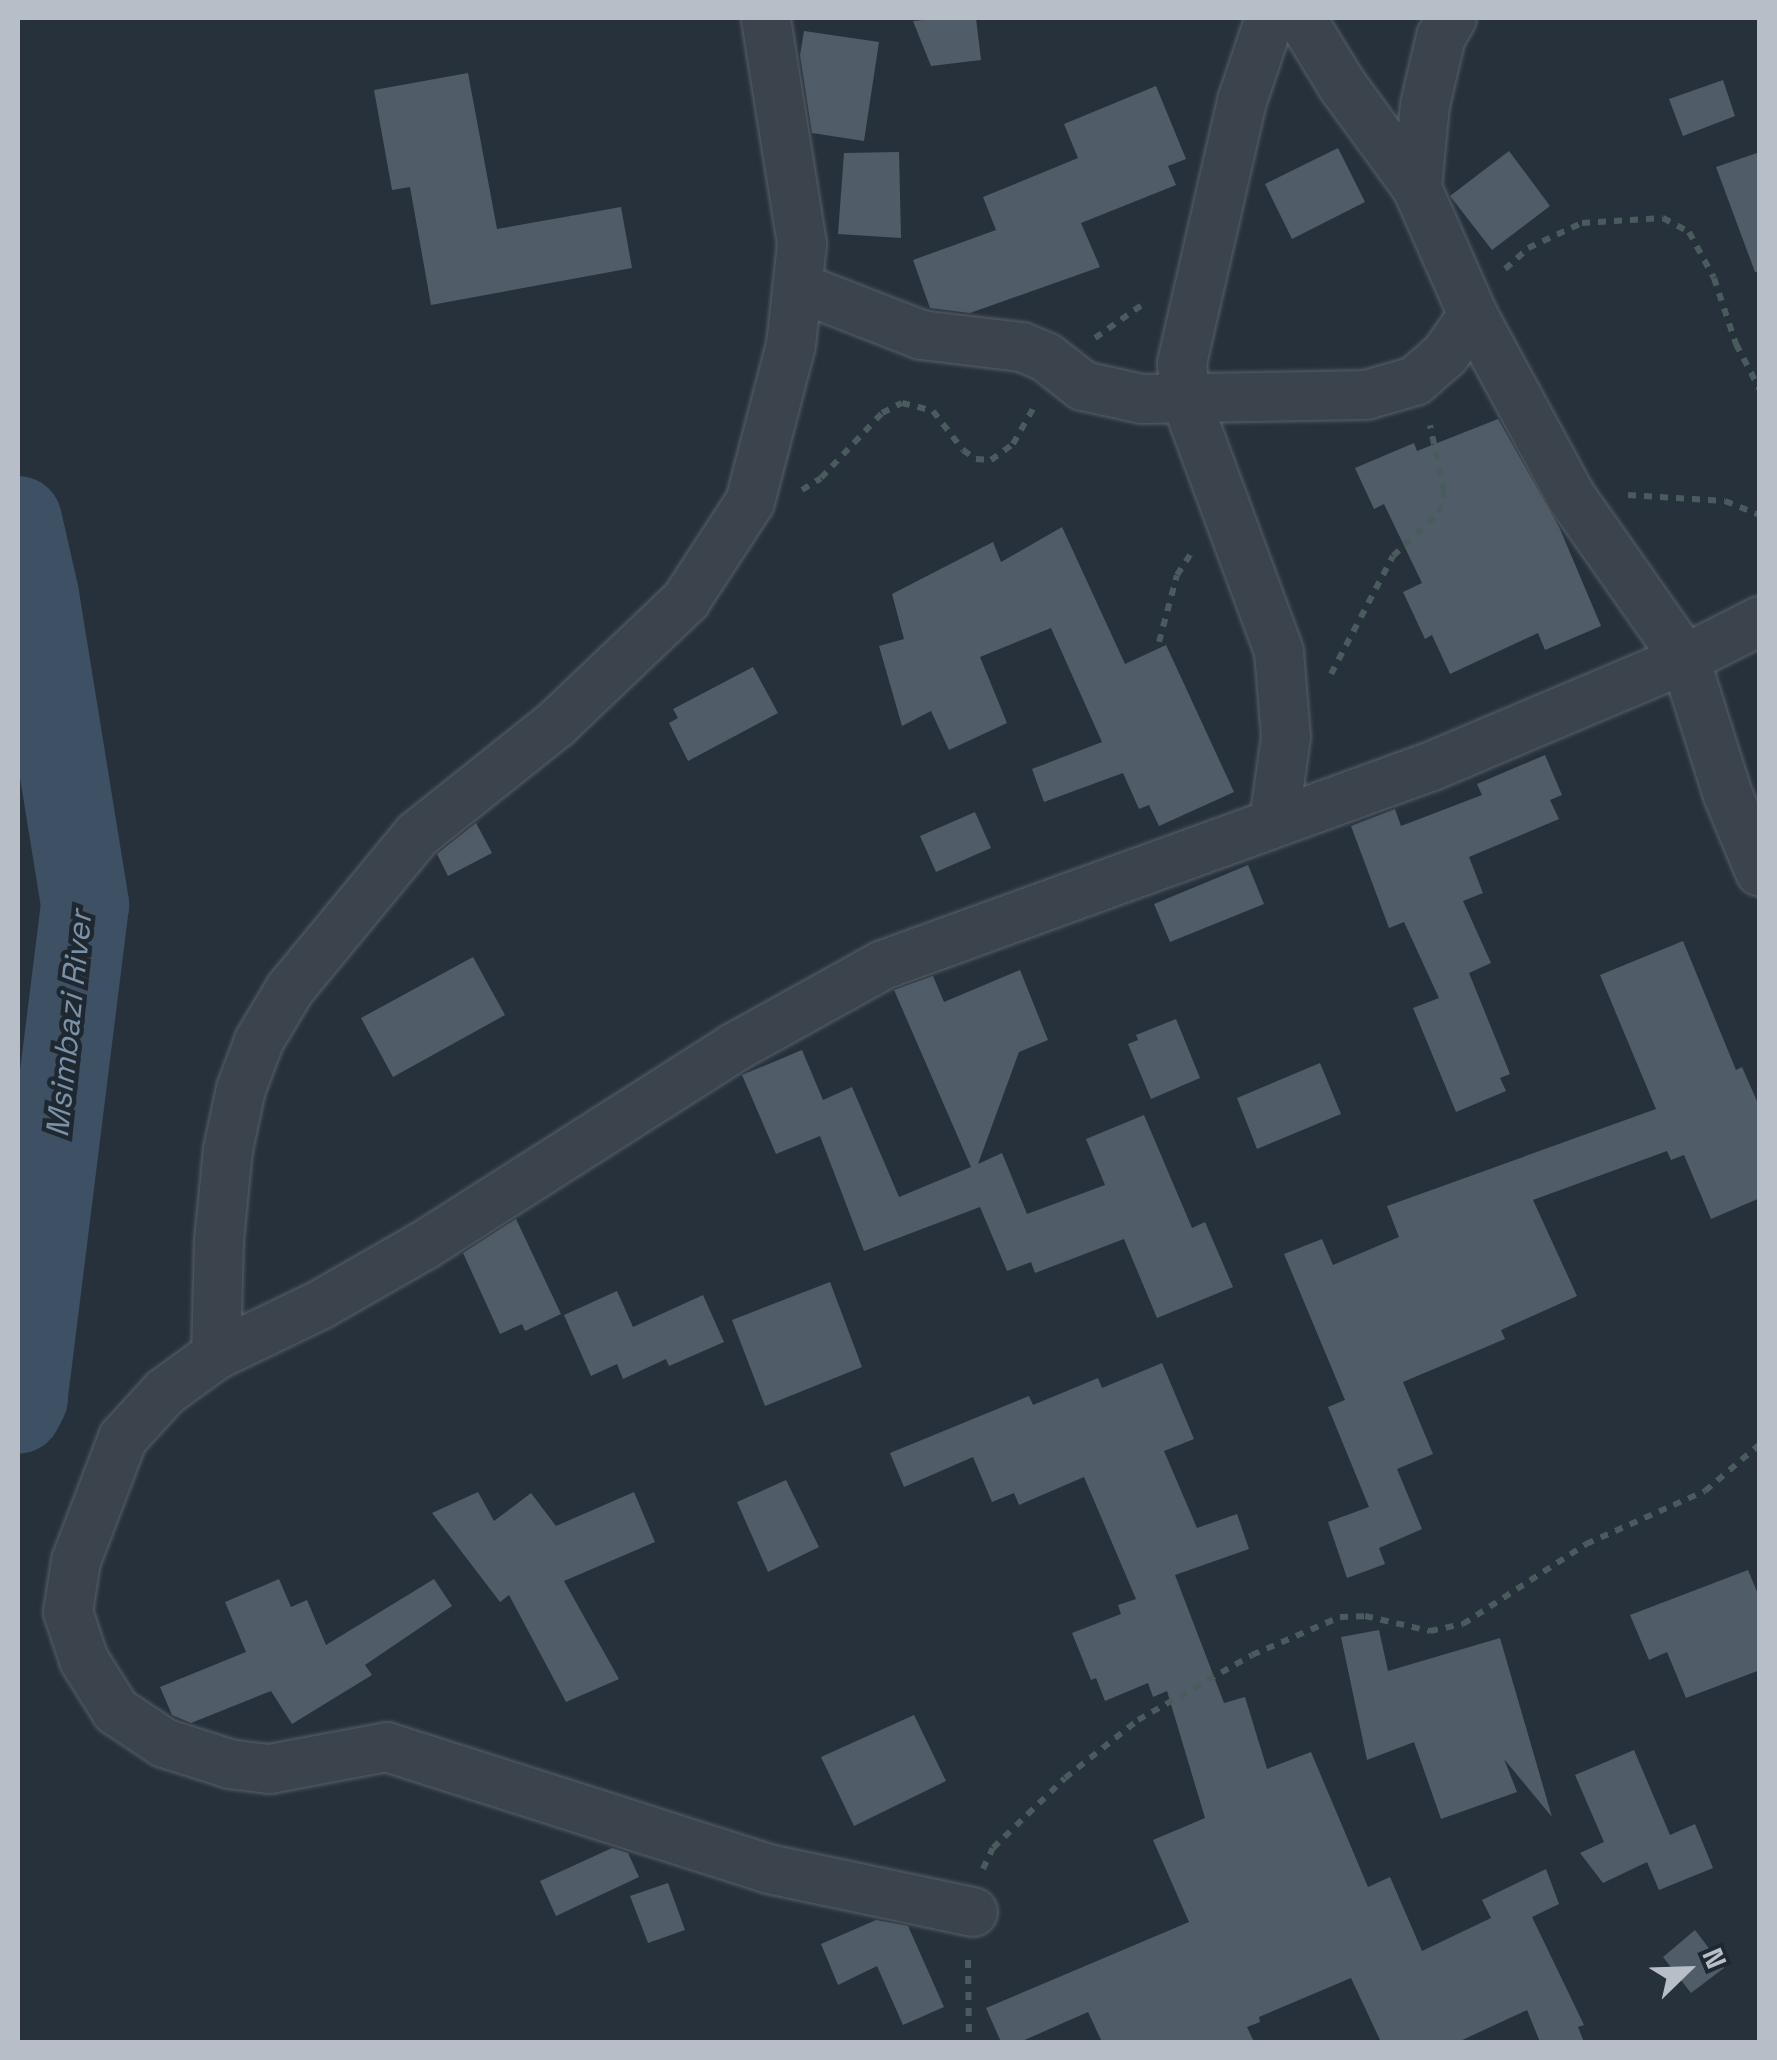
<!DOCTYPE html>
<html>
<head>
<meta charset="utf-8">
<style>
	body { margin:0 }
	#map { position:relative; width:1777px; height:2060px; overflow:hidden; background:#27313c; font-family:"Space Grotesk",sans-serif }
	div>[style] { position:absolute }
	.river>* { height:88px; margin:-44px; padding:0 44px; transform-origin:44px; border-radius:44px; background:#3e5063 }
	.building>* { inset:0; background:#505c67 }
	.path>* { height:6px; margin-top:-3px; transform-origin:0; background:repeating-linear-gradient(90deg,#495b5c 0 8px,transparent 0 16px) }
	.roads { filter:drop-shadow(0 0 2px #58616a) drop-shadow(0 0 2px #58616a) }
	.minor>* { height:48px; margin:-24px; padding:0 24px; transform-origin:24px; border-radius:24px; background:#3b434c }
	span { translate:-50% -50%; white-space:nowrap; text-align:center; line-height:1.15; -webkit-text-stroke:9px #1f2831; paint-order:stroke }
	.water-label { font-size:32px; color:#7a91a7; font-style:italic }
	.frame { position:absolute; inset:0; border:20px solid #b7bec7; pointer-events:none }
	.north { position:absolute; left:1637px; top:1920px; width:100px; height:100px; -webkit-text-stroke:8px #1f2831; paint-order:stroke; rotate:67deg; font-size:28px; font-weight:700; line-height:40px; text-align:center; color:#b7bec7 }
	.north::after { content:''; display:block; margin:auto; width:35px; height:45px; background:#b7bec7; clip-path:polygon(50% 0,100% 100%,50% 72%,0 100%) }
</style>
</head>
<body>
<div id="map">
	<div class="river">
		<i style="left:18px;top:520px;width:77px;rotate:77.2deg"></i>
		<i style="left:35px;top:595px;width:314px;rotate:80.8deg"></i>
		<i style="left:85px;top:905px;width:497px;rotate:97.1deg"></i>
		<i style="left:24px;top:1398px;width:13px;rotate:117deg"></i>
	</div>
	<div class="building">
		<i style="clip-path:polygon(945px 18px,976px 18px,981px 60px,931px 66px,913px 21px)"></i>
		<i style="clip-path:polygon(804px 31px,879px 42px,864px 141px,812px 133px,800px 55px)"></i>
		<i style="clip-path:polygon(468px 73px,497px 229px,621px 207px,632px 268px,431px 305px,410px 187px,392px 190px,374px 90px)"></i>
		<i style="clip-path:polygon(1723px 80px,1735px 116px,1683px 136px,1669px 99px)"></i>
		<i style="clip-path:polygon(1156px 86px,1186px 159px,1168px 166px,1176px 185px,1081px 223px,1100px 267px,970px 313px,930px 308px,913px 260px,996px 230px,983px 197px,1078px 158px,1064px 124px)"></i>
		<i style="clip-path:polygon(1338px 148px,1365px 202px,1292px 239px,1265px 184px)"></i>
		<i style="clip-path:polygon(1509px 151px,1550px 206px,1492px 250px,1450px 196px)"></i>
		<i style="clip-path:polygon(899px 152px,901px 238px,838px 234px,844px 153px)"></i>
		<i style="clip-path:polygon(1760px 152px,1760px 272px,1755px 272px,1716px 167px)"></i>
		<i style="clip-path:polygon(1498px 419px,1560px 529px,1601px 626px,1545px 650px,1538px 633px,1450px 674px,1432px 635px,1425px 639px,1403px 592px,1422px 583px,1384px 504px,1374px 509px,1355px 468px,1414px 443px,1417px 451px)"></i>
		<i style="clip-path:polygon(1062px 527px,1125px 664px,1166px 645px,1234px 792px,1159px 826px,1149px 805px,1139px 809px,1123px 773px,1044px 802px,1032px 769px,1102px 742px,1051px 628px,980px 657px,1007px 723px,949px 750px,931px 711px,902px 726px,879px 646px,904px 639px,892px 594px,993px 542px,1001px 562px)"></i>
		<i style="clip-path:polygon(753px 667px,778px 713px,688px 761px,669px 723px,678px 718px,673px 709px)"></i>
		<i style="clip-path:polygon(1545px 755px,1562px 795px,1550px 800px,1559px 819px,1469px 857px,1483px 893px,1463px 901px,1491px 963px,1469px 973px,1510px 1074px,1500px 1078px,1506px 1091px,1456px 1112px,1413px 1008px,1439px 998px,1404px 922px,1389px 928px,1351px 826px,1395px 809px,1401px 826px,1482px 795px,1477px 784px)"></i>
		<i style="clip-path:polygon(975px 812px,991px 848px,936px 872px,920px 836px)"></i>
		<i style="clip-path:polygon(476px 823px,492px 853px,448px 876px,437px 854px)"></i>
		<i style="clip-path:polygon(1248px 865px,1264px 904px,1170px 942px,1154px 904px)"></i>
		<i style="clip-path:polygon(1683px 941px,1736px 1070px,1742px 1067px,1760px 1108px,1760px 1198px,1711px 1219px,1684px 1155px,1671px 1160px,1667px 1151px,1533px 1200px,1577px 1296px,1501px 1330px,1505px 1339px,1403px 1382px,1433px 1454px,1397px 1469px,1422px 1529px,1379px 1548px,1385px 1564px,1347px 1578px,1328px 1522px,1369px 1507px,1328px 1407px,1345px 1400px,1284px 1254px,1322px 1239px,1333px 1265px,1399px 1237px,1387px 1206px,1656px 1109px,1600px 975px)"></i>
		<i style="clip-path:polygon(473px 957px,505px 1015px,393px 1077px,361px 1018px)"></i>
		<i style="clip-path:polygon(1020px 970px,1048px 1040px,1019px 1052px,978px 1164px,1002px 1153px,1027px 1214px,1105px 1185px,1086px 1139px,1144px 1115px,1192px 1228px,1205px 1222px,1233px 1287px,1157px 1318px,1124px 1239px,1035px 1273px,1031px 1262px,1007px 1271px,980px 1207px,864px 1251px,820px 1136px,776px 1154px,742px 1075px,802px 1050px,823px 1100px,852px 1087px,899px 1197px,971px 1167px,894px 990px,933px 976px,944px 1002px)"></i>
		<i style="clip-path:polygon(1176px 1019px,1200px 1078px,1151px 1099px,1128px 1044px,1138px 1040px,1136px 1035px)"></i>
		<i style="clip-path:polygon(1320px 1063px,1341px 1114px,1257px 1149px,1237px 1098px)"></i>
		<i style="clip-path:polygon(516px 1219px,561px 1314px,525px 1331px,522px 1324px,500px 1334px,463px 1253px)"></i>
		<i style="clip-path:polygon(830px 1282px,862px 1367px,765px 1406px,732px 1320px)"></i>
		<i style="clip-path:polygon(617px 1291px,633px 1327px,703px 1295px,724px 1342px,669px 1366px,666px 1359px,623px 1379px,617px 1364px,591px 1376px,564px 1315px)"></i>
		<i style="clip-path:polygon(1162px 1363px,1194px 1439px,1164px 1451px,1197px 1528px,1237px 1514px,1249px 1549px,1175px 1575px,1224px 1703px,1245px 1697px,1267px 1769px,1311px 1752px,1368px 1887px,1390px 1877px,1422px 1951px,1491px 1918px,1482px 1900px,1546px 1869px,1559px 1904px,1532px 1917px,1584px 2025px,1578px 2027px,1584px 2042px,1540px 2042px,1527px 2010px,1458px 2042px,1381px 2042px,1351px 1978px,1259px 2017px,1260px 2022px,1247px 2027px,1254px 2042px,1102px 2042px,1088px 2012px,1020px 2042px,1001px 2042px,986px 2008px,1189px 1922px,1153px 1840px,1205px 1818px,1167px 1691px,1153px 1697px,1148px 1683px,1105px 1701px,1096px 1678px,1091px 1680px,1072px 1633px,1121px 1614px,1118px 1605px,1136px 1599px,1084px 1477px,1019px 1505px,1014px 1493px,992px 1502px,973px 1457px,904px 1487px,890px 1453px,1029px 1396px,1033px 1405px,1098px 1378px,1102px 1388px)"></i>
		<i style="clip-path:polygon(786px 1480px,819px 1547px,768px 1572px,737px 1502px)"></i>
		<i style="clip-path:polygon(478px 1492px,494px 1521px,531px 1493px,556px 1526px,634px 1492px,655px 1542px,564px 1581px,619px 1679px,566px 1702px,509px 1595px,500px 1602px,432px 1513px)"></i>
		<i style="clip-path:polygon(1748px 1570px,1760px 1599px,1760px 1670px,1686px 1698px,1667px 1652px,1649px 1660px,1630px 1615px)"></i>
		<i style="clip-path:polygon(279px 1579px,291px 1607px,307px 1600px,326px 1645px,434px 1579px,452px 1606px,365px 1665px,372px 1675px,292px 1724px,271px 1691px,191px 1723px,172px 1715px,160px 1687px,246px 1652px,225px 1602px)"></i>
		<i style="clip-path:polygon(1379px 1630px,1388px 1671px,1500px 1638px,1552px 1817px,1504px 1759px,1517px 1792px,1441px 1819px,1414px 1742px,1367px 1760px,1341px 1637px)"></i>
		<i style="clip-path:polygon(914px 1715px,946px 1781px,854px 1826px,821px 1757px)"></i>
		<i style="clip-path:polygon(1634px 1750px,1670px 1835px,1695px 1824px,1713px 1868px,1659px 1890px,1647px 1862px,1603px 1883px,1580px 1853px,1604px 1842px,1575px 1775px)"></i>
		<i style="clip-path:polygon(612px 1848px,628px 1853px,639px 1877px,556px 1916px,540px 1881px)"></i>
		<i style="clip-path:polygon(668px 1883px,685px 1930px,648px 1943px,630px 1896px)"></i>
		<i style="clip-path:polygon(876px 1920px,908px 1926px,944px 2007px,903px 2025px,877px 1966px,838px 1985px,821px 1944px)"></i>
		<i style="clip-path:polygon(1695px 1930px,1724px 1968px,1691px 1993px,1663px 1957px)"></i>
	</div>
	<div class="path">
		<i style="left:1505px;top:269px;width:31px;rotate:-42deg"></i>
		<i style="left:1528px;top:248px;width:60px;rotate:-24.8deg"></i>
		<i style="left:1582px;top:223px;width:81px;rotate:-3.5deg"></i>
		<i style="left:1663px;top:218px;width:30px;rotate:28deg"></i>
		<i style="left:1689px;top:232px;width:52px;rotate:61.5deg"></i>
		<i style="left:1714px;top:278px;width:70px;rotate:71.6deg"></i>
		<i style="left:1736px;top:344px;width:52px;rotate:62.4deg"></i>
		<i style="left:1095px;top:338px;width:62px;rotate:-35.2deg"></i>
		<i style="left:802px;top:490px;width:22px;rotate:-32deg"></i>
		<i style="left:821px;top:478px;width:89px;rotate:-46.8deg"></i>
		<i style="left:882px;top:413px;width:22px;rotate:-27deg"></i>
		<i style="left:902px;top:403px;width:32px;rotate:14deg"></i>
		<i style="left:933px;top:411px;width:49px;rotate:52.4deg"></i>
		<i style="left:963px;top:450px;width:16px;rotate:35deg"></i>
		<i style="left:976px;top:459px;width:15px;rotate:4deg"></i>
		<i style="left:991px;top:460px;width:27px;rotate:-36deg"></i>
		<i style="left:1013px;top:444px;width:43px;rotate:-60.4deg"></i>
		<i style="left:1628px;top:495px;width:97px;rotate:3.5deg"></i>
		<i style="left:1725px;top:501px;width:38px;rotate:22deg"></i>
		<i style="left:1159px;top:642px;width:69px;rotate:-75deg"></i>
		<i style="left:1177px;top:575px;width:27px;rotate:-57deg"></i>
		<i style="left:1331px;top:674px;width:133px;rotate:-62.3deg"></i>
		<i style="left:1393px;top:556px;width:63px;rotate:-43.1deg"></i>
		<i style="left:1439px;top:513px;width:23px;rotate:-77deg"></i>
		<i style="left:1444px;top:491px;width:67px;rotate:-102deg"></i>
		<i style="left:983px;top:1869px;width:23px;rotate:-65deg"></i>
		<i style="left:993px;top:1848px;width:100px;rotate:-44.2deg"></i>
		<i style="left:1065px;top:1778px;width:93px;rotate:-38.5deg"></i>
		<i style="left:1138px;top:1720px;width:131px;rotate:-29.7deg"></i>
		<i style="left:1252px;top:1655px;width:96px;rotate:-23.4deg"></i>
		<i style="left:1340px;top:1617px;width:25px;rotate:-2deg"></i>
		<i style="left:1365px;top:1616px;width:67px;rotate:13deg"></i>
		<i style="left:1430px;top:1631px;width:34px;rotate:-12deg"></i>
		<i style="left:1463px;top:1624px;width:147px;rotate:-33deg"></i>
		<i style="left:1586px;top:1544px;width:130px;rotate:-24deg"></i>
		<i style="left:1705px;top:1491px;width:72px;rotate:-40.5deg"></i>
		<i style="left:968px;top:1960px;width:82px;rotate:89.3deg"></i>
	</div>
	<div class="roads">
		<div class="minor">
			<i style="left:1270px;top:18px;width:88px;rotate:108.6deg"></i>
			<i style="left:1242px;top:101px;width:270px;rotate:102.9deg"></i>
			<i style="left:1182px;top:364px;width:36px;rotate:84deg"></i>
			<i style="left:1186px;top:400px;width:269px;rotate:69.7deg"></i>
			<i style="left:1279px;top:652px;width:85px;rotate:85.3deg"></i>
			<i style="left:1286px;top:737px;width:85px;rotate:98.1deg"></i>
			<i style="left:1301px;top:18px;width:79px;rotate:58.5deg"></i>
			<i style="left:1342px;top:85px;width:127px;rotate:53.9deg"></i>
			<i style="left:1417px;top:188px;width:139px;rotate:66.2deg"></i>
			<i style="left:1473px;top:315px;width:208px;rotate:61.6deg"></i>
			<i style="left:1572px;top:498px;width:197px;rotate:54.9deg"></i>
			<i style="left:1685px;top:659px;width:143px;rotate:72.5deg"></i>
			<i style="left:1728px;top:795px;width:83px;rotate:67.4deg"></i>
			<i style="left:1417px;top:188px;width:83px;rotate:-84.5deg"></i>
			<i style="left:1425px;top:105px;width:70px;rotate:-76.8deg"></i>
			<i style="left:1441px;top:37px;width:22px;rotate:-60deg"></i>
			<i style="left:798px;top:287px;width:132px;rotate:21.3deg"></i>
			<i style="left:921px;top:335px;width:102px;rotate:6.8deg"></i>
			<i style="left:1022px;top:347px;width:26px;rotate:23deg"></i>
			<i style="left:1046px;top:357px;width:47px;rotate:38.1deg"></i>
			<i style="left:1083px;top:386px;width:60px;rotate:12.4deg"></i>
			<i style="left:1142px;top:399px;width:224px;rotate:-1deg"></i>
			<i style="left:1366px;top:395px;width:51px;rotate:-15.9deg"></i>
			<i style="left:1415px;top:381px;width:40px;rotate:-41deg"></i>
			<i style="left:1445px;top:355px;width:49px;rotate:-55deg"></i>
			<i style="left:216px;top:1355px;width:114px;rotate:-88.5deg"></i>
			<i style="left:219px;top:1241px;width:91px;rotate:-84.4deg"></i>
			<i style="left:228px;top:1150px;width:62px;rotate:-78deg"></i>
			<i style="left:241px;top:1089px;width:51px;rotate:-69.4deg"></i>
			<i style="left:259px;top:1041px;width:61px;rotate:-59.2deg"></i>
			<i style="left:290px;top:989px;width:200px;rotate:-50.5deg"></i>
			<i style="left:417px;top:835px;width:178px;rotate:-38.6deg"></i>
			<i style="left:556px;top:724px;width:180px;rotate:-43.6deg"></i>
			<i style="left:686px;top:600px;width:117px;rotate:-56.9deg"></i>
			<i style="left:750px;top:502px;width:162px;rotate:-75.4deg"></i>
			<i style="left:791px;top:345px;width:102px;rotate:-83.8deg"></i>
			<i style="left:802px;top:244px;width:229px;rotate:-99.1deg"></i>
			<i style="left:973px;top:1912px;width:208px;rotate:-168.1deg"></i>
			<i style="left:769px;top:1869px;width:401px;rotate:-162.3deg"></i>
			<i style="left:387px;top:1747px;width:120px;rotate:169.4deg"></i>
			<i style="left:269px;top:1769px;width:39px;rotate:-173deg"></i>
			<i style="left:230px;top:1764px;width:69px;rotate:-162.3deg"></i>
			<i style="left:164px;top:1743px;width:58px;rotate:-146.3deg"></i>
			<i style="left:116px;top:1711px;width:60px;rotate:-122.1deg"></i>
			<i style="left:84px;top:1660px;width:51px;rotate:-108.4deg"></i>
			<i style="left:68px;top:1612px;width:52px;rotate:-81.1deg"></i>
			<i style="left:76px;top:1561px;width:132px;rotate:-69.1deg"></i>
			<i style="left:123px;top:1438px;width:62px;rotate:-47.6deg"></i>
			<i style="left:165px;top:1392px;width:63px;rotate:-36deg"></i>
			<i style="left:216px;top:1355px;width:115px;rotate:-25.7deg"></i>
			<i style="left:320px;top:1305px;width:119px;rotate:-29.8deg"></i>
			<i style="left:423px;top:1246px;width:370px;rotate:-32.5deg"></i>
			<i style="left:735px;top:1047px;width:169px;rotate:-29deg"></i>
			<i style="left:883px;top:965px;width:584px;rotate:-19.92deg"></i>
			<i style="left:1432px;top:766px;width:275px;rotate:-22.9deg"></i>
			<i style="left:1685px;top:659px;width:84px;rotate:-26.9deg"></i>
		</div>
	</div>
	<div class="water-label">
		<span style="left:69px;top:1024px;rotate:-84deg">Msimbazi River</span>
	</div>
	<div class="frame"></div>
	<div class="north">N</div>
</div>
</body>
</html>
